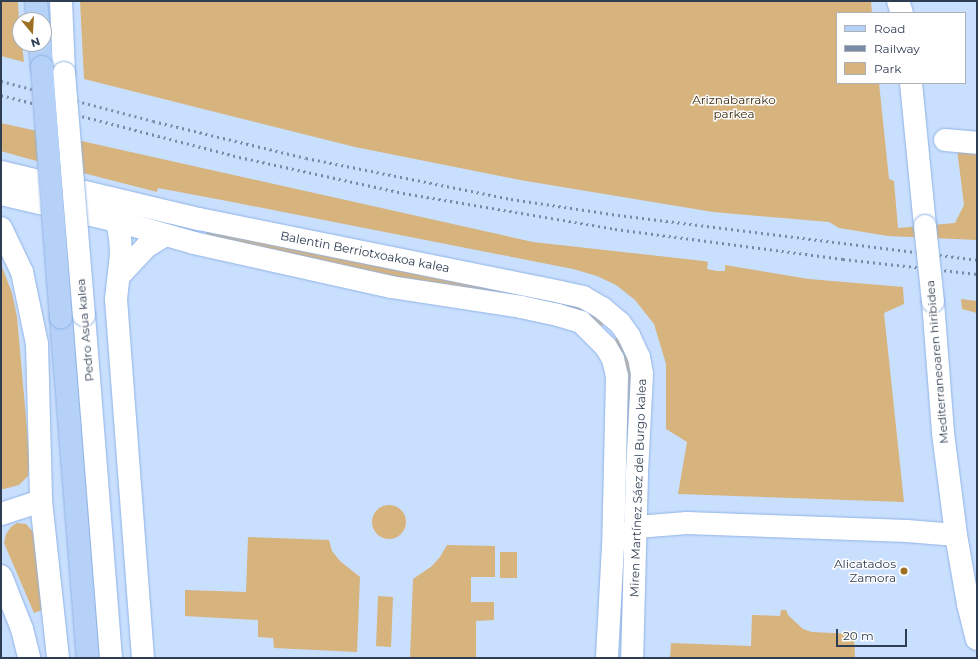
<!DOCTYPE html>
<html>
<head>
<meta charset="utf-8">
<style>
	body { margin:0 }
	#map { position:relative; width:978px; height:659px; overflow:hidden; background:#c9dffe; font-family:Montserrat,sans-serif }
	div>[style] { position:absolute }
	.green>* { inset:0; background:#d7b37d }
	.round { border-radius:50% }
	.roads { filter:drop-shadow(0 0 1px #90b3e5) drop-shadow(0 0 1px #90b3e5) }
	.minor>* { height:22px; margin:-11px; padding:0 11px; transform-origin:11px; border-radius:11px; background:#fff }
	.major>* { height:22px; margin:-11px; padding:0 11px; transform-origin:11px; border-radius:11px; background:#b5d1f8 }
	.rail>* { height:3px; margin-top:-1.5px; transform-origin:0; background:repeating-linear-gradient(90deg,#798ba5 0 2px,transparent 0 6px) }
	.bridges { filter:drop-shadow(0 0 1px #90b3e5) drop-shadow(0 0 1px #90b3e5) }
	.minor-bridge>* { height:22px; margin:-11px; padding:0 11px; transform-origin:11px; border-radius:11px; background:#fff }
	.major-bridge>* { height:22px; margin:-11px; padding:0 11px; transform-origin:11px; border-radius:11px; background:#b5d1f8 }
	.dots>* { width:11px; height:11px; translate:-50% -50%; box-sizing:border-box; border:2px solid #fefefe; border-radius:50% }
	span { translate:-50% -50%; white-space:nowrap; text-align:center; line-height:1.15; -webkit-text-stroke:3px #fefefe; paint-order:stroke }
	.park-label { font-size:12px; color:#3b2a0d }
	.street-label { font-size:12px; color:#2e3d51 }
	.poi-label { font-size:12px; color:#2e3d51 }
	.right { translate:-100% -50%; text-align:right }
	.frame { position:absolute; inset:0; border:2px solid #2e3d51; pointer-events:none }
	.legend { position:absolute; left:836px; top:12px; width:130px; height:72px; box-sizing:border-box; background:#fefefe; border:1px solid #abb1b9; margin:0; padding:5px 7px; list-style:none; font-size:12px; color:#2e3d51 }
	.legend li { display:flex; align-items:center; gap:8px; height:20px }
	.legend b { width:20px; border:1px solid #abb1b9 }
	.north { position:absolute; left:12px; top:12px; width:40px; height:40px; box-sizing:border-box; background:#fefefe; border:1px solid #abb1b9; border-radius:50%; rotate:162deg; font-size:11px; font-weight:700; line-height:16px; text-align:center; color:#2e3d51 }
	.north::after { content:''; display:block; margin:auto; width:14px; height:18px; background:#9d7021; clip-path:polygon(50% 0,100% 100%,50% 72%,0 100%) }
	.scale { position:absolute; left:836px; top:629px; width:71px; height:18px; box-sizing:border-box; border:2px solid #2e3d51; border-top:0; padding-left:5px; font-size:12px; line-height:14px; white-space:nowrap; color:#2e3d51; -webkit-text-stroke:3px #fefefe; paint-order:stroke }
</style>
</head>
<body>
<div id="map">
	<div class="green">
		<i style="clip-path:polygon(1px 1px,18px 1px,20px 44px,22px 44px,24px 62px,1px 56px)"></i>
		<i style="clip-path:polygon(80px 1px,871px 1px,872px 13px,837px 13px,837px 83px,879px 83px,889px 179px,894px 181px,898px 228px,955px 223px,964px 205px,957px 149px,977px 151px,977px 240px,888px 236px,839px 228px,829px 222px,713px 212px,520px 180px,355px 147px,84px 79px)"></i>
		<i style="clip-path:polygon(1px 123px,533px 242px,704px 261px,708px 262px,707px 269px,717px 271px,725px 271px,725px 265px,809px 279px,903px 287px,904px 304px,884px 313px,904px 502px,678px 494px,687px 442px,666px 429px,666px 364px,654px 324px,635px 300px,616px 285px,597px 276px,573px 269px,227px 201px,158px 188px,157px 192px,29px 159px,1px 151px)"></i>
		<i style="clip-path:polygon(208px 228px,564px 299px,607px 322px,601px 326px,591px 319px,394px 281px,204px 239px)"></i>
		<i style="clip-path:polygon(1px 264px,12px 293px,17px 317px,30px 463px,28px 476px,19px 485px,4px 489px,1px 489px)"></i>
		<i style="clip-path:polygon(961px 299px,977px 301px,977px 313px,962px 309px)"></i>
		<i style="clip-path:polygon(619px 336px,631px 362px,631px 464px,621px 463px,613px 341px)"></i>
		<i class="round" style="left:372px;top:505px;width:34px;height:34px"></i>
		<i style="clip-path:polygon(17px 523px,26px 524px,35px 534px,42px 610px,34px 613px,4px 543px,6px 534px,11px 527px)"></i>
		<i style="clip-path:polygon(248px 537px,329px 540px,332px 551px,340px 561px,360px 577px,357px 652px,274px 648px,273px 638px,258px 637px,258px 620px,185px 616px,185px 590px,246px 592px)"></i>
		<i style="clip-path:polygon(447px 545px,495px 546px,495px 577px,471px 577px,471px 602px,494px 602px,494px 620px,476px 621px,476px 658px,410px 658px,413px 579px,432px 566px,440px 557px)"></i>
		<i style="clip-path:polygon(500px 552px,517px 552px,517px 578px,500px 578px)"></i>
		<i style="clip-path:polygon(378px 596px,393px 597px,391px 647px,376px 646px)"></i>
		<i style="clip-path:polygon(781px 610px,786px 610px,788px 615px,803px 629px,812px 632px,854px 634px,855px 658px,670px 658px,671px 643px,751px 646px,752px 615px,780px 616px)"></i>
	</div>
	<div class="roads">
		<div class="minor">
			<i style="left:61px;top:1px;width:72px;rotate:87.6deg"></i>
			<i style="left:898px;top:1px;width:13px;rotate:72deg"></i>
			<i style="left:911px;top:83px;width:144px;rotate:84.4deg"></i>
			<i style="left:945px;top:140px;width:32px;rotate:5deg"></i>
			<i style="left:1px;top:172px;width:204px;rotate:13.4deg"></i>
			<i style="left:199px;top:219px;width:368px;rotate:11.4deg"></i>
			<i style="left:560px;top:292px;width:24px;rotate:12deg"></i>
			<i style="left:583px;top:297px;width:22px;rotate:30deg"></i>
			<i style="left:602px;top:308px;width:23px;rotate:40deg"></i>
			<i style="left:620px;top:323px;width:16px;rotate:55deg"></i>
			<i style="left:629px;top:336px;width:23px;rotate:65deg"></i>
			<i style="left:639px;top:357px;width:17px;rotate:80deg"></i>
			<i style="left:642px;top:374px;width:99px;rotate:92.9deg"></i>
			<i style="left:637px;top:473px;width:185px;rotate:91.5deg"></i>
			<i style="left:1px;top:194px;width:119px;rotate:13.1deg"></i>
			<i style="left:117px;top:221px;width:80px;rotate:15.9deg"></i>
			<i style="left:194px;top:243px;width:202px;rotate:12.6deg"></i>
			<i style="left:391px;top:287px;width:132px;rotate:8.7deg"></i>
			<i style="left:521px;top:307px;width:38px;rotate:12deg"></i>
			<i style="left:558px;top:315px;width:24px;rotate:17deg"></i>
			<i style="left:581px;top:322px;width:35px;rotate:45deg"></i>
			<i style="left:606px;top:347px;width:14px;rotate:60deg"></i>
			<i style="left:613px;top:359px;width:17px;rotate:77deg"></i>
			<i style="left:617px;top:376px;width:170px;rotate:91.3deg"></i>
			<i style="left:613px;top:546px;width:112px;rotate:93.1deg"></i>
			<i style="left:111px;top:210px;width:13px;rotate:61deg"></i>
			<i style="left:117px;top:221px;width:17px;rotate:80deg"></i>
			<i style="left:120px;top:238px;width:16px;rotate:86deg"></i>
			<i style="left:121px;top:254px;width:45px;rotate:96.3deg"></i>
			<i style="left:116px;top:299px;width:360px;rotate:85.7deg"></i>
			<i style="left:1px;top:228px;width:49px;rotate:64.5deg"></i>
			<i style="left:22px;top:272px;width:74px;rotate:78.2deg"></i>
			<i style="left:37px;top:344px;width:157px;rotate:88.5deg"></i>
			<i style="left:41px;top:501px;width:158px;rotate:83.8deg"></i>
			<i style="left:119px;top:276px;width:40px;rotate:-47deg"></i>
			<i style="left:146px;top:247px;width:22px;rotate:-32deg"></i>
			<i style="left:933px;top:302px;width:131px;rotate:85.6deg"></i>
			<i style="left:943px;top:433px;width:103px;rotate:82.7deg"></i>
			<i style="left:956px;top:535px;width:70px;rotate:80.1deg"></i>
			<i style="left:968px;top:604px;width:36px;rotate:76deg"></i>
			<i style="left:84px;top:315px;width:344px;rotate:85.5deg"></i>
			<i style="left:1px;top:514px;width:42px;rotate:-18deg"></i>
			<i style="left:625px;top:536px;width:15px;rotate:-37deg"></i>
			<i style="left:637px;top:527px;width:50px;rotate:-4.6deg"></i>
			<i style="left:687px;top:523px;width:220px;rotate:2.1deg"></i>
			<i style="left:907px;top:531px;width:49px;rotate:4.7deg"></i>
			<i style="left:1px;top:576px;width:57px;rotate:68.4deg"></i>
			<i style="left:22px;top:629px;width:30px;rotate:76deg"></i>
		</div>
		<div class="major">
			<i style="left:36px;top:1px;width:19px;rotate:84deg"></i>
			<i style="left:40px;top:44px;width:23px;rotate:85deg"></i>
			<i style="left:61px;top:317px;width:342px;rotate:85.5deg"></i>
		</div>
	</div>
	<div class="rail">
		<i style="left:1px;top:81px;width:157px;rotate:14.7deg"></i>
		<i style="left:153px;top:121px;width:157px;rotate:13.6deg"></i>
		<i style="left:306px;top:158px;width:209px;rotate:11.3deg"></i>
		<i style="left:511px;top:199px;width:108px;rotate:8.5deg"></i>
		<i style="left:618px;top:215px;width:362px;rotate:7.1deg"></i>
		<i style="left:1px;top:95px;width:246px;rotate:14.6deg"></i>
		<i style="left:239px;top:157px;width:168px;rotate:12.4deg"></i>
		<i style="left:403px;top:193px;width:215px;rotate:9.6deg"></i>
		<i style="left:615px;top:229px;width:230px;rotate:7.5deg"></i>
		<i style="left:843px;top:259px;width:135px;rotate:6.4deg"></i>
	</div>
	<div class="bridges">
		<div class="minor-bridge">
			<i style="left:64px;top:73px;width:243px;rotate:85.3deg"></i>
			<i style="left:925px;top:226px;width:76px;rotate:84deg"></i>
		</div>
		<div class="major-bridge">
			<i style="left:42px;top:67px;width:251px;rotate:85.7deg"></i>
		</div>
	</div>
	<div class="dots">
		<i style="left:904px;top:571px;background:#9d7021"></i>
	</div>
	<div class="park-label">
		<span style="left:734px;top:107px">Ariznabarrako<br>parkea</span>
	</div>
	<div class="street-label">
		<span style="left:365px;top:252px;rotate:11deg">Balentin Berriotxoakoa kalea</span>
		<span style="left:85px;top:330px;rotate:-95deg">Pedro Asua kalea</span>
		<span style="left:937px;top:362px;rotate:-95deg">Mediterraneoaren hiribidea</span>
		<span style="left:638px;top:488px;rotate:-88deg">Miren Martínez Sáez del Burgo kalea</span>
	</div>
	<div class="poi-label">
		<span class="right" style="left:896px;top:571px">Alicatados<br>Zamora</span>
	</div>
	<div class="frame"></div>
	<ul class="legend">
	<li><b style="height:5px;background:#b5d1f8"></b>Road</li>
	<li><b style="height:5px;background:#798ba5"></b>Railway</li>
	<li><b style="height:11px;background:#d7b37d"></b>Park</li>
	</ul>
	<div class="north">N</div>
	<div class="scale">20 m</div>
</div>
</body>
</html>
